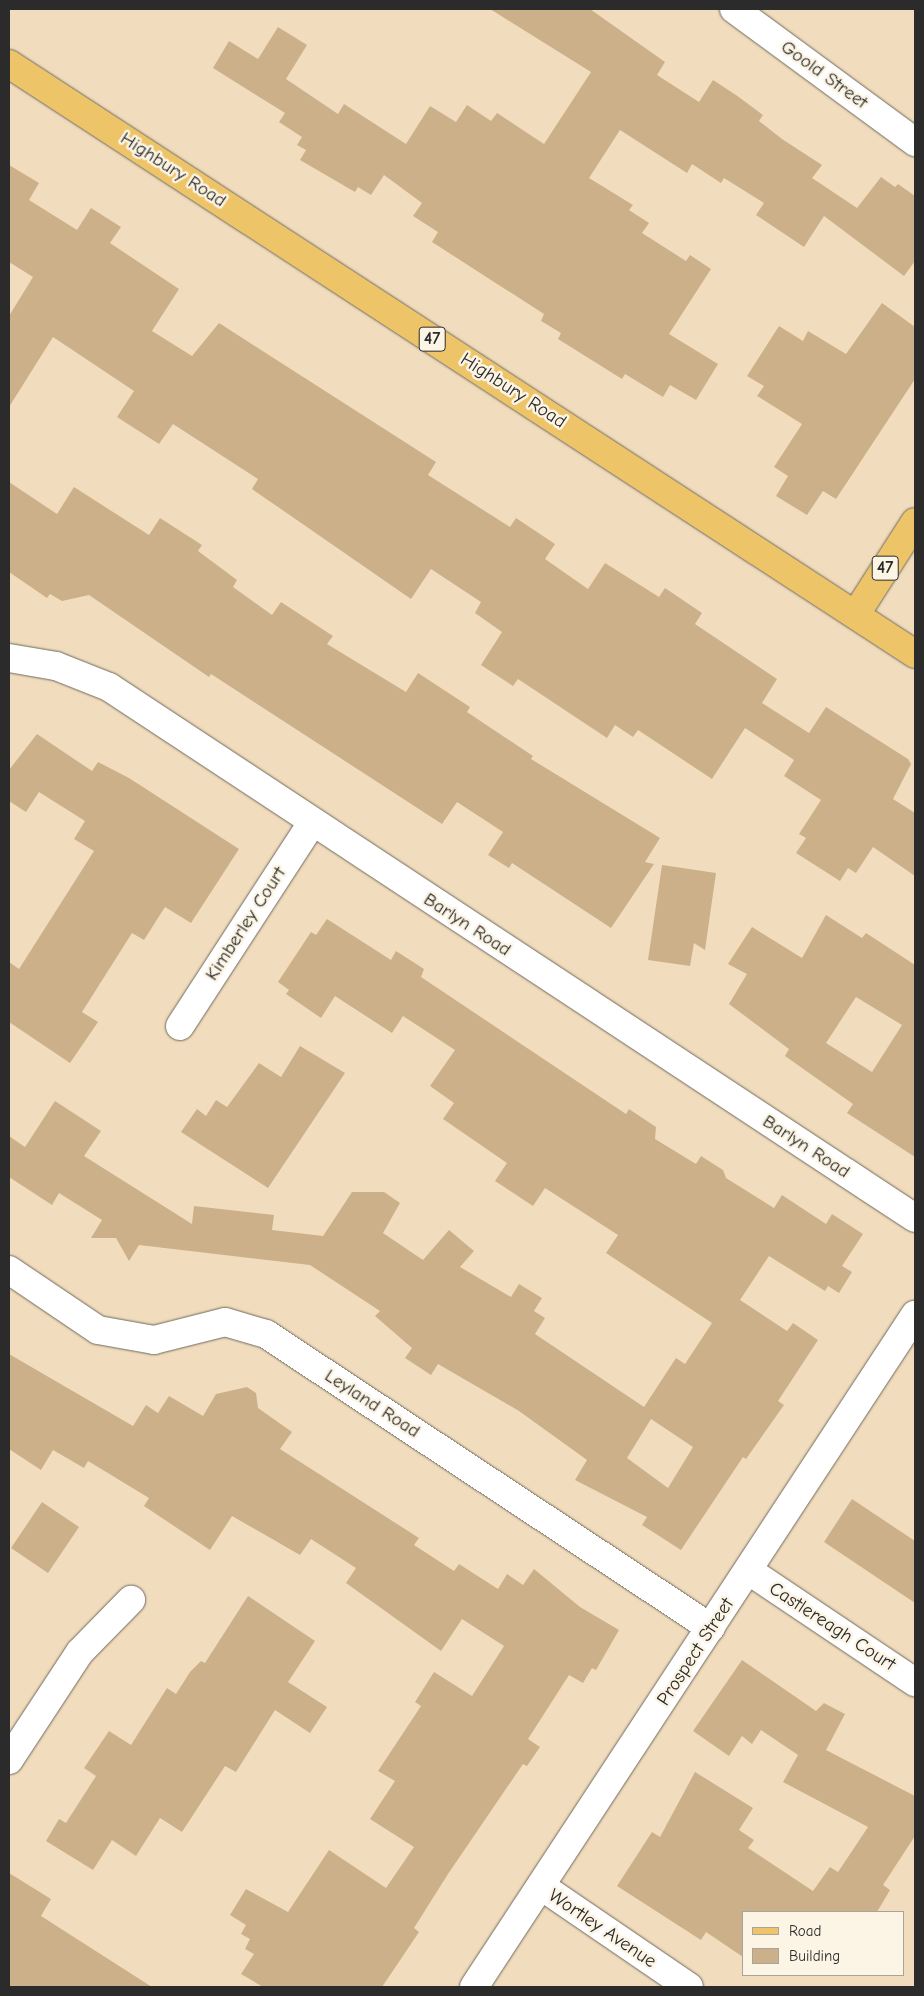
<!DOCTYPE html>
<html>
<head>
<meta charset="utf-8">
<style>
	body { margin:0 }
	#map { position:relative; width:924px; height:1996px; overflow:hidden; background:#f1ddbd; font-family:"Comic Neue",sans-serif }
	div>[style] { position:absolute }
	.building>* { inset:0; background:#ccb08a }
	.roads { filter:drop-shadow(0 0 1px #70695e) drop-shadow(0 0 1px #70695e) }
	.street>* { height:28px; margin:-14px; padding:0 14px; transform-origin:14px; border-radius:14px; background:#fff }
	.primary>* { height:28px; margin:-14px; padding:0 14px; transform-origin:14px; border-radius:14px; background:#eec469 }
	span { translate:-50% -50%; white-space:nowrap; text-align:center; line-height:1.15; -webkit-text-stroke:5px #fcf5e5; paint-order:stroke }
	.shield-label span { padding:1px 4px; background:#fcf5e5; border:1px solid; border-radius:4px; -webkit-text-stroke-width:0 }
	.shield-label { font-size:18px; color:#2b2b2b; font-weight:700 }
	.street-label { font-size:19px; color:#2b2b2b }
	.frame { position:absolute; inset:0; border:10px solid #2b2b2b; pointer-events:none }
	.legend { position:absolute; left:742px; top:1911px; width:162px; height:65px; box-sizing:border-box; background:#fcf5e5; border:1px solid #a8a49b; margin:0; padding:6px 9px; list-style:none; font-size:15px; color:#2b2b2b }
	.legend li { display:flex; align-items:center; gap:10px; height:25px }
	.legend b { width:25px; border:1px solid #a8a49b }
</style>
</head>
<body>
<div id="map">
	<div class="building">
		<i style="clip-path:polygon(490px 9px,590px 9px,665px 62px,657px 75px,699px 102px,713px 80px,736px 95px,763px 115px,759px 121px,782px 139px,822px 165px,812px 178px,857px 208px,881px 177px,895px 187px,898px 184px,915px 196px,915px 261px,904px 276px,824px 216px,804px 247px,756px 215px,764px 203px,724px 178px,721px 183px,692px 164px,687px 173px,620px 130px,589px 178px,633px 205px,629px 210px,649px 223px,642px 233px,686px 261px,690px 255px,711px 269px,669px 334px,718px 364px,696px 400px,670px 385px,663px 397px,625px 374px,622px 379px,558px 339px,561px 333px,541px 321px,544px 314px,432px 242px,438px 232px,413px 216px,422px 203px,384px 175px,371px 195px,358px 187px,355px 192px,300px 160px,306px 150px,297px 145px,302px 137px,279px 122px,285px 113px,213px 68px,229px 41px,258px 59px,278px 27px,307px 45px,286px 79px,338px 114px,344px 104px,406px 144px,430px 106px,456px 122px,467px 105px,491px 121px,497px 113px,544px 144px,591px 72px)"></i>
		<i style="clip-path:polygon(9px 165px,39px 183px,29px 200px,77px 230px,91px 208px,121px 227px,110px 243px,179px 289px,152px 331px,192px 356px,219px 323px,436px 462px,428px 475px,510px 527px,516px 518px,555px 544px,545px 559px,588px 589px,605px 563px,659px 597px,665px 588px,702px 613px,695px 624px,777px 679px,762px 703px,809px 733px,826px 707px,908px 759px,911px 764px,893px 799px,915px 813px,915px 876px,873px 847px,856px 873px,848px 868px,840px 881px,796px 853px,806px 838px,799px 834px,821px 800px,784px 776px,794px 760px,745px 728px,712px 779px,638px 730px,633px 737px,615px 725px,607px 738px,518px 679px,513px 686px,481px 665px,502px 632px,475px 613px,481px 602px,431px 569px,411px 599px,252px 489px,258px 479px,173px 424px,159px 444px,117px 417px,134px 391px,53px 337px,9px 407px,9px 316px,33px 277px,9px 262px)"></i>
		<i style="clip-path:polygon(882px 303px,915px 327px,915px 379px,836px 499px,823px 491px,807px 515px,776px 496px,788px 476px,774px 467px,802px 424px,757px 396px,764px 386px,747px 376px,779px 326px,803px 341px,808px 331px,846px 354px)"></i>
		<i style="clip-path:polygon(9px 482px,57px 514px,74px 487px,149px 535px,160px 518px,202px 545px,198px 551px,237px 580px,233px 587px,272px 615px,281px 602px,333px 636px,327px 644px,406px 692px,418px 673px,470px 707px,467px 712px,533px 756px,531px 759px,660px 838px,645px 862px,654px 864px,611px 928px,512px 863px,509px 868px,488px 855px,503px 832px,457px 802px,442px 824px,211px 674px,209px 677px,89px 595px,62px 601px,50px 594px,47px 598px,9px 572px)"></i>
		<i style="clip-path:polygon(37px 734px,92px 771px,98px 762px,129px 778px,239px 849px,191px 923px,165px 907px,144px 940px,132px 933px,82px 1012px,98px 1022px,70px 1063px,9px 1022px,9px 962px,19px 969px,94px 851px,74px 839px,85px 821px,39px 792px,26px 812px,9px 801px,9px 770px)"></i>
		<i style="clip-path:polygon(662px 865px,716px 873px,705px 950px,694px 943px,690px 966px,648px 960px)"></i>
		<i style="clip-path:polygon(evenodd,826px 915px,862px 938px,866px 933px,915px 965px,915px 1157px,847px 1113px,853px 1104px,785px 1056px,789px 1049px,729px 1004px,747px 974px,728px 964px,752px 927px,802px 958px,826px 915px,856px 997px,902px 1025px,872px 1072px,826px 1043px,856px 997px)"></i>
		<i style="clip-path:polygon(evenodd,327px 919px,391px 960px,396px 951px,424px 969px,421px 977px,626px 1114px,629px 1109px,656px 1127px,655px 1139px,696px 1164px,701px 1156px,723px 1170px,726px 1178px,774px 1208px,782px 1195px,826px 1224px,832px 1214px,863px 1234px,842px 1266px,852px 1272px,839px 1293px,828px 1286px,825px 1291px,769px 1256px,740px 1300px,787px 1331px,793px 1323px,818px 1340px,778px 1401px,784px 1405px,746px 1459px,743px 1457px,681px 1550px,642px 1525px,647px 1517px,575px 1480px,587px 1460px,519px 1411px,438px 1364px,431px 1375px,405px 1358px,412px 1348px,375px 1316px,380px 1311px,310px 1265px,139px 1245px,129px 1261px,116px 1238px,91px 1238px,102px 1220px,59px 1193px,52px 1205px,9px 1177px,9px 1136px,25px 1147px,55px 1101px,101px 1131px,84px 1156px,192px 1224px,194px 1206px,274px 1215px,272px 1230px,323px 1236px,352px 1192px,384px 1192px,400px 1203px,383px 1233px,423px 1260px,449px 1230px,474px 1251px,460px 1267px,511px 1297px,519px 1284px,542px 1298px,534px 1311px,545px 1318px,535px 1334px,644px 1407px,676px 1358px,685px 1364px,712px 1323px,606px 1253px,618px 1235px,545px 1188px,533px 1206px,495px 1181px,507px 1163px,443px 1119px,454px 1103px,430px 1086px,455px 1050px,403px 1016px,392px 1033px,335px 996px,321px 1018px,286px 994px,289px 990px,278px 982px,311px 932px,316px 935px,327px 919px,651px 1419px,693px 1447px,668px 1488px,627px 1458px,651px 1419px)"></i>
		<i style="clip-path:polygon(300px 1046px,345px 1073px,268px 1188px,181px 1132px,197px 1109px,206px 1116px,216px 1100px,227px 1107px,259px 1063px,281px 1077px)"></i>
		<i style="clip-path:polygon(9px 1354px,133px 1426px,146px 1405px,158px 1413px,169px 1396px,203px 1416px,216px 1394px,247px 1387px,256px 1393px,258px 1408px,292px 1432px,280px 1449px,419px 1538px,414px 1545px,454px 1571px,459px 1564px,498px 1589px,507px 1574px,523px 1585px,534px 1569px,580px 1607px,619px 1630px,596px 1670px,592px 1668px,583px 1683px,569px 1675px,528px 1739px,540px 1747px,527px 1766px,523px 1764px,448px 1874px,414px 1928px,419px 1932px,382px 1987px,263px 1987px,241px 1974px,254px 1954px,245px 1949px,250px 1939px,241px 1934px,246px 1925px,230px 1915px,246px 1889px,288px 1912px,329px 1850px,386px 1888px,414px 1847px,370px 1819px,395px 1781px,378px 1771px,421px 1706px,415px 1702px,434px 1672px,472px 1696px,504px 1646px,462px 1619px,441px 1651px,346px 1583px,356px 1568px,311px 1539px,300px 1555px,232px 1516px,210px 1550px,144px 1506px,149px 1498px,88px 1461px,84px 1468px,53px 1450px,41px 1470px,9px 1449px)"></i>
		<i style="clip-path:polygon(852px 1499px,915px 1541px,915px 1603px,824px 1542px)"></i>
		<i style="clip-path:polygon(42px 1502px,79px 1527px,48px 1573px,11px 1548px)"></i>
		<i style="clip-path:polygon(248px 1596px,315px 1641px,288px 1682px,327px 1707px,310px 1733px,275px 1710px,236px 1772px,225px 1766px,182px 1832px,160px 1818px,136px 1856px,112px 1840px,93px 1870px,46px 1841px,59px 1819px,66px 1823px,96px 1776px,84px 1768px,109px 1731px,131px 1745px,167px 1688px,176px 1694px,190px 1672px,201px 1661px,205px 1663px)"></i>
		<i style="clip-path:polygon(742px 1660px,816px 1711px,824px 1703px,845px 1714px,826px 1750px,915px 1796px,915px 1836px,883px 1885px,890px 1890px,877px 1912px,743px 1912px,743px 1957px,706px 1932px,701px 1940px,617px 1886px,652px 1832px,660px 1837px,695px 1772px,753px 1808px,739px 1830px,754px 1840px,748px 1848px,813px 1891px,830px 1867px,838px 1872px,868px 1827px,783px 1782px,798px 1755px,761px 1730px,752px 1744px,742px 1736px,729px 1756px,693px 1731px)"></i>
		<i style="clip-path:polygon(9px 1873px,51px 1899px,41px 1916px,152px 1987px,9px 1987px)"></i>
	</div>
	<div class="roads">
		<div class="street">
			<i style="left:734px;top:9px;width:225px;rotate:36.3deg"></i>
			<i style="left:9px;top:658px;width:48px;rotate:9.7deg"></i>
			<i style="left:56px;top:666px;width:57px;rotate:21.6deg"></i>
			<i style="left:109px;top:687px;width:965px;rotate:33.38deg"></i>
			<i style="left:180px;top:1026px;width:242px;rotate:-57deg"></i>
			<i style="left:9px;top:1270px;width:107px;rotate:34deg"></i>
			<i style="left:98px;top:1330px;width:57px;rotate:10.1deg"></i>
			<i style="left:154px;top:1340px;width:73px;rotate:-14.2deg"></i>
			<i style="left:225px;top:1322px;width:43px;rotate:16.3deg"></i>
			<i style="left:266px;top:1334px;width:533px;rotate:33.45deg"></i>
			<i style="left:749px;top:1571px;width:200px;rotate:33.8deg"></i>
			<i style="left:9px;top:1760px;width:129px;rotate:-56.7deg"></i>
			<i style="left:80px;top:1652px;width:73px;rotate:-45.6deg"></i>
			<i style="left:541px;top:1886px;width:179px;rotate:34.3deg"></i>
			<i style="left:474px;top:1987px;width:804px;rotate:-56.73deg"></i>
		</div>
		<div class="primary">
			<i style="left:9px;top:64px;width:1081px;rotate:33.07deg"></i>
			<i style="left:856px;top:614px;width:109px;rotate:-57.3deg"></i>
		</div>
	</div>
	<div class="shield-label">
		<span style="left:432px;top:339px">47</span>
		<span style="left:885px;top:568px">47</span>
	</div>
	<div class="street-label">
		<span style="left:824px;top:75px;rotate:36deg">Goold Street</span>
		<span style="left:173px;top:170px;rotate:33deg">Highbury Road</span>
		<span style="left:513px;top:391px;rotate:33deg">Highbury Road</span>
		<span style="left:246px;top:924px;rotate:-57deg">Kimberley Court</span>
		<span style="left:467px;top:925px;rotate:33deg">Barlyn Road</span>
		<span style="left:806px;top:1147px;rotate:33deg">Barlyn Road</span>
		<span style="left:372px;top:1404px;rotate:33deg">Leyland Road</span>
		<span style="left:832px;top:1627px;rotate:33deg">Castlereagh Court</span>
		<span style="left:696px;top:1652px;rotate:-57deg">Prospect Street</span>
		<span style="left:602px;top:1929px;rotate:34deg">Wortley Avenue</span>
	</div>
	<div class="frame"></div>
	<ul class="legend">
	<li><b style="height:6px;background:#eec469"></b>Road</li>
	<li><b style="height:14px;background:#ccb08a"></b>Building</li>
	</ul>
</div>
</body>
</html>
